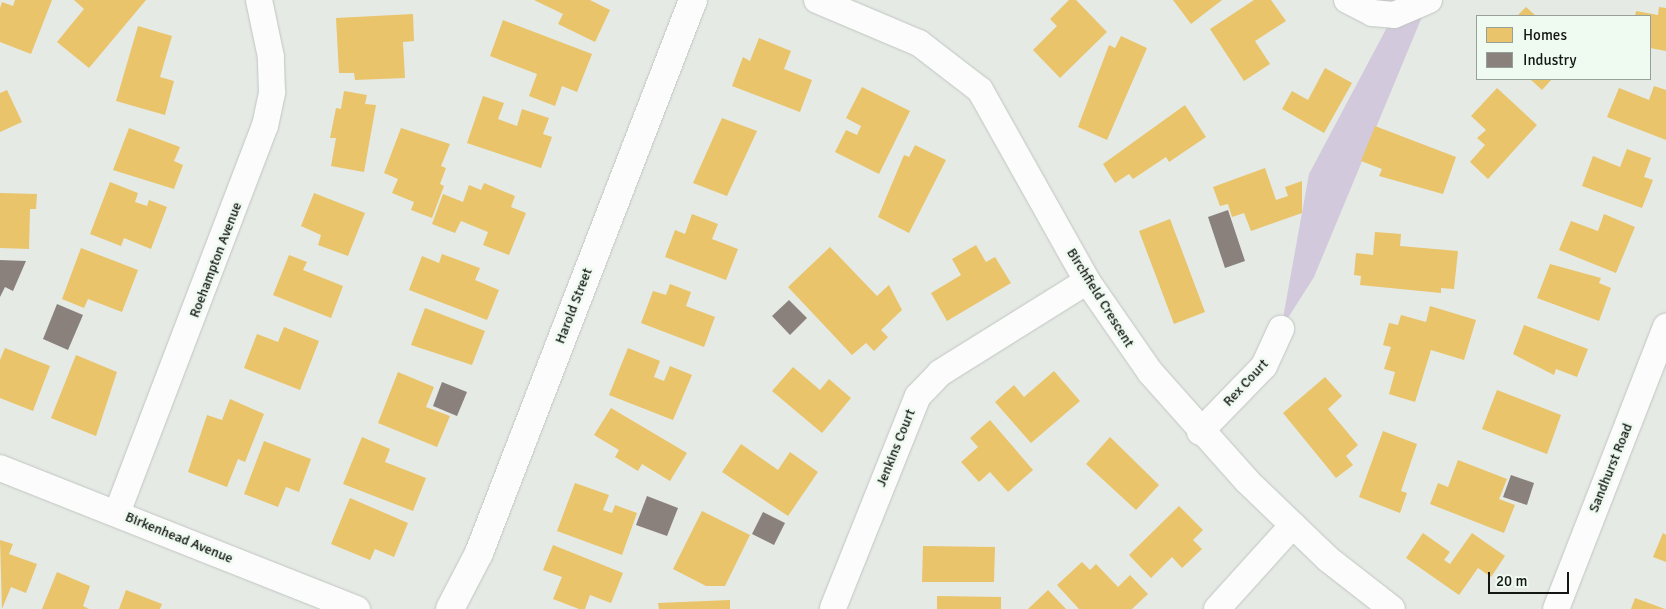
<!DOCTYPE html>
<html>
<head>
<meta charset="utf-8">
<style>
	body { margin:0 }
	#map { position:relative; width:1666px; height:609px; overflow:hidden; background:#e5eae5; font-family:Signika,sans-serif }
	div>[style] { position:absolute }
	.green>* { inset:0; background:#d2cadc }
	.homes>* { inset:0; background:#e9c46a }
	.industry>* { inset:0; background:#8a817c }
	.roads { filter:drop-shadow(0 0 1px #c1c5c1) drop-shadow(0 0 1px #c1c5c1) }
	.street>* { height:26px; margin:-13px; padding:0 13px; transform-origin:13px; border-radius:13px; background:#fbfcfb }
	.secondary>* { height:28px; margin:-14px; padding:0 14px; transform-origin:14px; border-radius:14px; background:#fbfcfb }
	span { translate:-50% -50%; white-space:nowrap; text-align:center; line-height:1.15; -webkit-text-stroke:5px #effaf1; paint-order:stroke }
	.street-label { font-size:14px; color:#131613 }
	.legend { position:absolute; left:1476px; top:15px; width:175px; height:65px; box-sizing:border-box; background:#effaf1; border:1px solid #979f98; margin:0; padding:6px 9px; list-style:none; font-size:15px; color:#131613 }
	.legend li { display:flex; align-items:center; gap:10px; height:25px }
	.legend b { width:25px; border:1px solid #979f98 }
	.scale { position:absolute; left:1488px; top:572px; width:81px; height:22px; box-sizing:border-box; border:2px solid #131613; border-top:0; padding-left:6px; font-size:15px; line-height:18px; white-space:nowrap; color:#131613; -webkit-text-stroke:4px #effaf1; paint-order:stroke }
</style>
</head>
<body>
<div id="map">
	<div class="green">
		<i style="clip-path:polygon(1347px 0,1429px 0,1314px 277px,1281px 329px,1309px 174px,1393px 16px)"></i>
	</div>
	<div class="homes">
		<i style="clip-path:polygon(15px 0,52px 0,31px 54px,0 42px,0 8px,2px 2px,13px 6px)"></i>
		<i style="clip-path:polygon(74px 0,146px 0,89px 68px,57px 42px,84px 9px)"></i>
		<i style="clip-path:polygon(534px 0,590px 0,610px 10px,595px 42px,558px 24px,563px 14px)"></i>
		<i style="clip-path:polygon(1069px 0,1076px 0,1107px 32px,1060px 78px,1033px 50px,1057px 26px,1050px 19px)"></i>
		<i style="clip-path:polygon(1173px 0,1222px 0,1191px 24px)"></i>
		<i style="clip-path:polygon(1254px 0,1271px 0,1286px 21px,1255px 41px,1270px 64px,1244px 81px,1210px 29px)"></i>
		<i style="clip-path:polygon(1526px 7px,1536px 16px,1517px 16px)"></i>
		<i style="clip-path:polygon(1659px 7px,1666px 8px,1666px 51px,1650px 48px,1650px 16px,1635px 16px,1636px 11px,1658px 15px)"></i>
		<i style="clip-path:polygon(413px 14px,414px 41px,403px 42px,405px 78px,355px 80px,354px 73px,339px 73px,336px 18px)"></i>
		<i style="clip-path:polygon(503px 20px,592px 54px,577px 92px,562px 86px,555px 106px,529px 96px,537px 74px,490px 56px)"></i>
		<i style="clip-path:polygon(138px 26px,172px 36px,160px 77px,174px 81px,165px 115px,116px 101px)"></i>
		<i style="clip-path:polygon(1121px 36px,1147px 48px,1107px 140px,1078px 127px,1109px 45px,1115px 48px)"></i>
		<i style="clip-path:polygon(759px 38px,791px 51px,784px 69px,812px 80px,800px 112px,732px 86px,743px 57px,750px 61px)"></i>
		<i style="clip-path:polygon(1325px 68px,1352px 83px,1324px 133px,1282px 109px,1292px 91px,1308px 100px)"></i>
		<i style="clip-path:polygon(1530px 79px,1552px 79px,1542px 90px)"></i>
		<i style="clip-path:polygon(1654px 86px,1666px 90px,1666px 140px,1607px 117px,1619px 88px,1649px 100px)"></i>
		<i style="clip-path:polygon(862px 87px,910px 111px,879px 174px,835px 152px,846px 130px,857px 135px,861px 126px,846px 118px)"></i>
		<i style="clip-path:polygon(1497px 88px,1537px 125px,1488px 179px,1470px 162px,1485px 145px,1477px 138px,1486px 130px,1471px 116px)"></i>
		<i style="clip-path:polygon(7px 90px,22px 122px,0 132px,0 93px)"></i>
		<i style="clip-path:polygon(344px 91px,367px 95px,365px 104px,376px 105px,364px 172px,331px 166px,336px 138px,330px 138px,336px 108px,341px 109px)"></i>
		<i style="clip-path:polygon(483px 96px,504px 103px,498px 119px,517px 126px,522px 109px,549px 118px,543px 134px,552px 137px,541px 168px,467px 143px)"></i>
		<i style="clip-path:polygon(1185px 105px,1206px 137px,1169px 162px,1166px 157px,1133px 179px,1129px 174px,1115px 183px,1103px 164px)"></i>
		<i style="clip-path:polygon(722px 118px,757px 131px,727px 196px,693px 183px)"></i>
		<i style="clip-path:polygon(1375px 126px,1456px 157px,1443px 194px,1379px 176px,1382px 169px,1361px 161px)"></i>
		<i style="clip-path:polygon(129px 128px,180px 147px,174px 161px,183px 165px,174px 189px,113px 170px)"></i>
		<i style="clip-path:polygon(401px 128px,450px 144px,441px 166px,446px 168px,440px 184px,444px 186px,432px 218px,411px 210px,414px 202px,392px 193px,398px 179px,384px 173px)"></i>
		<i style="clip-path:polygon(915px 145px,946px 160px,909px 233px,878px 217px,904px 155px,909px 157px)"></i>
		<i style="clip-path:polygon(1627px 149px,1651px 158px,1644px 177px,1653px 180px,1642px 208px,1582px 186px,1593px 156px,1620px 167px)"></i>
		<i style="clip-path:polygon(1265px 168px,1276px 200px,1288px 196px,1285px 187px,1302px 181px,1302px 213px,1251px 231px,1244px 213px,1232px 217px,1228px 204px,1220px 206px,1213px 187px)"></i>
		<i style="clip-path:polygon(110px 182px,138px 193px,135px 202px,147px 206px,149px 200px,167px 207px,151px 249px,124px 238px,121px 246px,90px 234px)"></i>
		<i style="clip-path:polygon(484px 183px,515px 196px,511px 207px,526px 213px,509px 255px,483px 245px,488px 232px,461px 221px,455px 233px,432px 224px,443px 194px,463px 202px,469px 185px,481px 190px)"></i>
		<i style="clip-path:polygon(0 193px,37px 194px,36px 209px,30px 209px,29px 249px,0 248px)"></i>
		<i style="clip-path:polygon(314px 193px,365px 213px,348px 256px,318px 245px,321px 235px,301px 226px)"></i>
		<i style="clip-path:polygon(692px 214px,718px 224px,712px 239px,738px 249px,726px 280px,665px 257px,675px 230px,685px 234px)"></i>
		<i style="clip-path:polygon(1604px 214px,1635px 227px,1616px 273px,1559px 250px,1571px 221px,1598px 231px)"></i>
		<i style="clip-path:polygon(1170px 219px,1205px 312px,1174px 324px,1139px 231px)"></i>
		<i style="clip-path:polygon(1375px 232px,1401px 234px,1400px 246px,1458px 251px,1454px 289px,1441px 288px,1441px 293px,1360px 285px,1361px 276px,1354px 275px,1356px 253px,1373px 255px)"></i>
		<i style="clip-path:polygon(976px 245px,986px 262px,995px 257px,1011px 283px,947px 321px,931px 293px,961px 275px,952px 259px)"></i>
		<i style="clip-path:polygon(830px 247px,877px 296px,889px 285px,902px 310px,881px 330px,888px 337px,874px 351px,866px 343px,852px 355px,788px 287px)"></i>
		<i style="clip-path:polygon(81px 248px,138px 270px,122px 312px,88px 299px,84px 308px,62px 299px)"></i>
		<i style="clip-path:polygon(442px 254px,480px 268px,475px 280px,499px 290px,487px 320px,409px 290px,422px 256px,439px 263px)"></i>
		<i style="clip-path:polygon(289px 255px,307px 262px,303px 270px,343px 286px,331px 318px,273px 295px)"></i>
		<i style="clip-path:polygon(1550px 264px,1601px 278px,1599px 283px,1611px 288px,1599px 321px,1537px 298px)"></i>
		<i style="clip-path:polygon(670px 284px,691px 292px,686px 306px,715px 317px,704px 347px,641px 323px,653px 291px,666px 295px)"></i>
		<i style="clip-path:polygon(1430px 306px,1476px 320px,1464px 360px,1431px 350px,1415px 402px,1389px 394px,1395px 372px,1384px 369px,1391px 347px,1383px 345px,1389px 323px,1398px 325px,1401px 315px,1426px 322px)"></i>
		<i style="clip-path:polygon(425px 308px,485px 331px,472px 365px,411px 345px)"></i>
		<i style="clip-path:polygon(1524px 325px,1588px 349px,1577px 377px,1556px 369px,1554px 375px,1513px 354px)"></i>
		<i style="clip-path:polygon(284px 327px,319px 341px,300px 390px,244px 368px,257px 334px,278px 342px)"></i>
		<i style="clip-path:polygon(5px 348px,50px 366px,33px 411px,0 398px,0 360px)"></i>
		<i style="clip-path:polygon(628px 348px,660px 361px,654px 377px,664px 381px,670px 366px,692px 375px,673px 420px,609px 395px)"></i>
		<i style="clip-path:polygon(76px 355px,117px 372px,96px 436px,51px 418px)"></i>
		<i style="clip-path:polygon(793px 367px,820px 390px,829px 379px,851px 398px,822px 433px,772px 391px)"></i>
		<i style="clip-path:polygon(1054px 371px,1080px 401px,1031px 443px,995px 402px,1014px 385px,1024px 397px)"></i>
		<i style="clip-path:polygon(398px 372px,434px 387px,426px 407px,450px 416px,437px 447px,378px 423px)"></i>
		<i style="clip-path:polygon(1325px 377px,1342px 396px,1328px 409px,1358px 445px,1346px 456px,1353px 465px,1336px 478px,1283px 413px)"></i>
		<i style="clip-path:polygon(1497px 390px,1561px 415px,1547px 454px,1482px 429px)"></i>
		<i style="clip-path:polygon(230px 399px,264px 414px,245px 462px,238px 459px,227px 487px,188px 472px,207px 415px,222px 420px)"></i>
		<i style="clip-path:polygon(611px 408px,687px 453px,670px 481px,642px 464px,638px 471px,615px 457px,619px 450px,594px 435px)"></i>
		<i style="clip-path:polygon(990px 420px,1033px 470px,1008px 492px,990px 472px,979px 482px,961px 462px,978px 447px,970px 438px)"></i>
		<i style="clip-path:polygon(1383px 431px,1417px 444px,1401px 491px,1407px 493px,1400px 513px,1359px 497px)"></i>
		<i style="clip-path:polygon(362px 437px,390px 449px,385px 462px,426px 478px,413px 511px,343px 484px)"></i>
		<i style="clip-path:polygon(1110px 437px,1159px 485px,1136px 510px,1086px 464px)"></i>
		<i style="clip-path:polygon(264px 441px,311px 459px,299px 492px,286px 487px,278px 507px,244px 494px)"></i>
		<i style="clip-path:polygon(741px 444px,778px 470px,790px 452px,818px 472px,788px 516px,722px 472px)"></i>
		<i style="clip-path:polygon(1458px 460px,1507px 479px,1499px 499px,1515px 505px,1504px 533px,1430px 504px,1438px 483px,1448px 487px)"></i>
		<i style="clip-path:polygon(575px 483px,609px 495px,603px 510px,612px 513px,615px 505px,637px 513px,622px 555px,557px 531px)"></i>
		<i style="clip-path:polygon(350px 498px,408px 523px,394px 557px,375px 549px,370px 560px,331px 544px)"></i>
		<i style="clip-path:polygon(1179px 506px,1203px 530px,1193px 540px,1202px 549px,1182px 568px,1172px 557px,1151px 578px,1129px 555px)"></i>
		<i style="clip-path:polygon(702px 511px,750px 535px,725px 586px,706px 586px,673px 569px)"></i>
		<i style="clip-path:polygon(1423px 533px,1450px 552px,1444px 560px,1450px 564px,1472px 533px,1505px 556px,1491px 577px,1478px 568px,1459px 595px,1406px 558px)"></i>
		<i style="clip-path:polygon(1663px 533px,1666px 535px,1666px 562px,1653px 557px)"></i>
		<i style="clip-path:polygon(0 540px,13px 544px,9px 554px,37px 564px,26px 593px,11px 587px,2px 609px)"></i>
		<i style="clip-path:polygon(553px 545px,623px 573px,611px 603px,590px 595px,585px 609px,579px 609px,553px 599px,562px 577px,543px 570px)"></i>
		<i style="clip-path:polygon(923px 546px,995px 547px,994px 582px,922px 582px)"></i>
		<i style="clip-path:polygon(1082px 562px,1090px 570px,1096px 564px,1118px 587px,1130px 575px,1148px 594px,1132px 609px,1079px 609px,1057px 585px)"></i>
		<i style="clip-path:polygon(57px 572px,90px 586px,83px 606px,89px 609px,42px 609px)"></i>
		<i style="clip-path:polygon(126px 590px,162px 604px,160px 609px,119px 609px)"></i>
		<i style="clip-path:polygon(1048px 590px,1066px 609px,1028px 609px)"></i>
		<i style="clip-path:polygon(937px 596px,1001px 597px,1001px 609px,937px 609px)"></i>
		<i style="clip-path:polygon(1635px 598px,1665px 609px,1631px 609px)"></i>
		<i style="clip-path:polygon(730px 600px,730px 609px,659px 609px,658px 603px)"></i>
	</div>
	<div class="industry">
		<i style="clip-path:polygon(1228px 210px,1245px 261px,1225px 268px,1208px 217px)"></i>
		<i style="clip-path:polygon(0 260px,26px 261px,13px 291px,5px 287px,0 297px)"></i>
		<i style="clip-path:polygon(789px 300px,807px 318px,790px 335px,772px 316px)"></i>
		<i style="clip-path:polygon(57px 304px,83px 315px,68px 350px,43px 339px)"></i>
		<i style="clip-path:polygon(442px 382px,467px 392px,457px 416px,433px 406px)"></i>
		<i style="clip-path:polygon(1511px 475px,1534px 483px,1527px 505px,1503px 497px)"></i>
		<i style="clip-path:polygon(647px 496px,678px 508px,667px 536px,636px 525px)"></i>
		<i style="clip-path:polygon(763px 512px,785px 523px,774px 545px,752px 534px)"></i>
	</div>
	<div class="roads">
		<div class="street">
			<i style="left:817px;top:0;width:111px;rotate:22.9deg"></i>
			<i style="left:919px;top:43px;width:77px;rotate:37.6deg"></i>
			<i style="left:980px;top:90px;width:219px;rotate:60.7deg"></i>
			<i style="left:1087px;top:281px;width:111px;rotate:55.3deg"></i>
			<i style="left:1150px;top:372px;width:146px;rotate:48.3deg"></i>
			<i style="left:1247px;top:481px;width:112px;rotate:43.9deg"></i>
			<i style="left:1328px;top:559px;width:81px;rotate:38deg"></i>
			<i style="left:1347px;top:0;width:28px;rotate:27deg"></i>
			<i style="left:1372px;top:13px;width:22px;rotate:5deg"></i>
			<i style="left:1394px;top:15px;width:38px;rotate:-23deg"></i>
			<i style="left:1200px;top:432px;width:92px;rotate:-45.9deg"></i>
			<i style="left:1264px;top:366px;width:41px;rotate:-65.3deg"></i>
			<i style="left:0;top:468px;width:384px;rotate:21.6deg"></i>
			<i style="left:117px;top:513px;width:414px;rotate:-69.1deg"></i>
			<i style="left:265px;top:126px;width:35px;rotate:-78deg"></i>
			<i style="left:272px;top:92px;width:35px;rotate:-92deg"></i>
			<i style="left:271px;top:57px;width:58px;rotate:-101.9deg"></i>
			<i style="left:833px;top:608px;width:228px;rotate:-68.2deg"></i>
			<i style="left:918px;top:396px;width:32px;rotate:-46deg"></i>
			<i style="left:940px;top:373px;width:173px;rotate:-32deg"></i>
			<i style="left:1217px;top:609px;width:113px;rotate:-47.9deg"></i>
			<i style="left:1556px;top:609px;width:303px;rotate:-68.7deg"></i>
		</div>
		<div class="secondary">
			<i style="left:450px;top:609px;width:63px;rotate:-62.6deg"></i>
			<i style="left:479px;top:553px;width:593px;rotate:-68.84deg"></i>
		</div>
	</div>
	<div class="street-label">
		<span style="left:216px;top:260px;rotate:-69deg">Roehampton Avenue</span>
		<span style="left:1100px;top:298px;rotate:58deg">Birchfield Crescent</span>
		<span style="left:574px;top:306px;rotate:-69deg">Harold Street</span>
		<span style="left:1246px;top:383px;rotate:-47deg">Rex Court</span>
		<span style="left:896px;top:448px;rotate:-68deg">Jenkins Court</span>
		<span style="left:1611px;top:468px;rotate:-68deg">Sandhurst Road</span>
		<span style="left:179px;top:538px;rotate:22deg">Birkenhead Avenue</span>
	</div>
	<ul class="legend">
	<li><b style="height:14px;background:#e9c46a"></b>Homes</li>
	<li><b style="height:14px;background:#8a817c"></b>Industry</li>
	</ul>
	<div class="scale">20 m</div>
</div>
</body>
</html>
